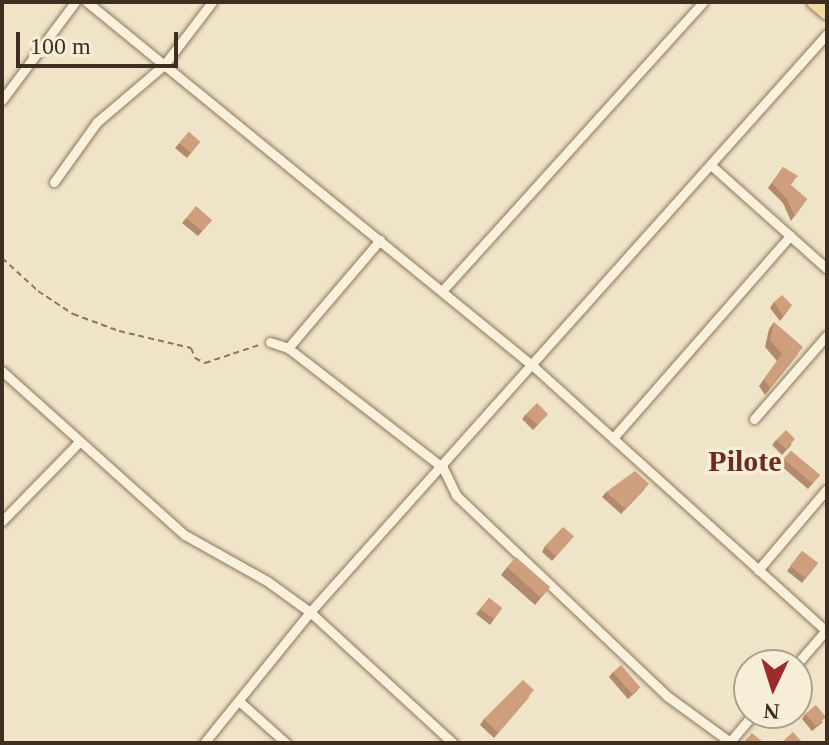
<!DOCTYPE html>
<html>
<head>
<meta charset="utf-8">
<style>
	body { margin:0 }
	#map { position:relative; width:829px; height:745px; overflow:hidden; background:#f0e4c8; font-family:"Times New Roman",serif }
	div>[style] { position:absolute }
	.path>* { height:2px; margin-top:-1px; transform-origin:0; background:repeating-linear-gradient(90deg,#8d765c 0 6px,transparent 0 10px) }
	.roads { filter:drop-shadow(0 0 2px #8d765c) drop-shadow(0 0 2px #8d765c) }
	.minor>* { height:9px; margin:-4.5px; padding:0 4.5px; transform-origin:4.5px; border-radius:4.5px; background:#faf1dc }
	.primary>* { height:14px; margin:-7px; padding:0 7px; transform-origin:7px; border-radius:7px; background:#f3d9a0 }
	.wall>* { inset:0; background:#b2896c }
	.building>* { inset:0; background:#cf9f7d }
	span { translate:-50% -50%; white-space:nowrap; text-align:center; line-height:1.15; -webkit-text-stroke:7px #f7eed8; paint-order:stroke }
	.neighbourhood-label { font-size:30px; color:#6b2e1e; font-weight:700 }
	.frame { position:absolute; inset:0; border:4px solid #3d2e20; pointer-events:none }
	.north { position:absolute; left:733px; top:649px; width:80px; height:80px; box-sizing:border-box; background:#f7eed8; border:2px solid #ada18e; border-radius:50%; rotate:184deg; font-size:22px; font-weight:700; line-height:32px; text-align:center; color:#3d2e20 }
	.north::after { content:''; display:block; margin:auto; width:28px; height:36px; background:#9e2a2b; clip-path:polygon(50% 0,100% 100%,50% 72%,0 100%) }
	.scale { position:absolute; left:16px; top:32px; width:162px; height:36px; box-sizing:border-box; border:4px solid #3d2e20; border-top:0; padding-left:10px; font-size:24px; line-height:28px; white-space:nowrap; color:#3d2e20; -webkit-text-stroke:6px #f7eed8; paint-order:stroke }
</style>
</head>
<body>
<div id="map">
	<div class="path">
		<i style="left:2px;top:258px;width:49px;rotate:42.5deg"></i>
		<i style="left:38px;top:291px;width:42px;rotate:33.3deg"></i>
		<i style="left:73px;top:314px;width:49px;rotate:20.3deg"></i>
		<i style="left:119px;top:331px;width:74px;rotate:13.3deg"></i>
		<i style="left:191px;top:348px;width:11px;rotate:68deg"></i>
		<i style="left:195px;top:358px;width:11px;rotate:27deg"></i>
		<i style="left:205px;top:363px;width:57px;rotate:-18.4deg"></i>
	</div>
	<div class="roads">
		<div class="minor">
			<i style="left:87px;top:2px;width:576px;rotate:39.22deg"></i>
			<i style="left:533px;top:366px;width:396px;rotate:42.1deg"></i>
			<i style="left:2px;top:100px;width:122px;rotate:-53.3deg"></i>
			<i style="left:713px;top:167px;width:153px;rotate:41.8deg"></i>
			<i style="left:54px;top:182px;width:74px;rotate:-54.4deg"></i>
			<i style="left:97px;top:122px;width:88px;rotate:-40.4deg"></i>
			<i style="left:164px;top:65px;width:79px;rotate:-52.7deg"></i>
			<i style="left:442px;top:291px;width:389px;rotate:-47.9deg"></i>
			<i style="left:270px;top:342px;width:19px;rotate:18deg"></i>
			<i style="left:288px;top:348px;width:196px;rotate:37.7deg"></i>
			<i style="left:443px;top:468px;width:30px;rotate:64deg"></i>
			<i style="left:456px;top:495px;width:291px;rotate:43.6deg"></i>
			<i style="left:667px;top:696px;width:78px;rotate:36.1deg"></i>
			<i style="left:288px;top:348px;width:142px;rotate:-49.6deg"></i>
			<i style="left:2px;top:371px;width:246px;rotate:41.9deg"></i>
			<i style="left:185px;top:535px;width:94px;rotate:29.3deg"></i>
			<i style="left:267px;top:581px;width:53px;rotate:35.8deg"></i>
			<i style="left:310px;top:612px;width:194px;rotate:42.5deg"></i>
			<i style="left:754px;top:419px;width:111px;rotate:-49deg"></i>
			<i style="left:613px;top:438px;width:269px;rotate:-48.8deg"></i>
			<i style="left:2px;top:521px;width:109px;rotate:-45.7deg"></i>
			<i style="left:758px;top:570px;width:106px;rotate:-49.6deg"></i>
			<i style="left:796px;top:665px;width:48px;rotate:-49.3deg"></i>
			<i style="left:240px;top:702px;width:62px;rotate:41.7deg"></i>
			<i style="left:204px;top:743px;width:169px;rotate:-51deg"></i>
			<i style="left:310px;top:612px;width:775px;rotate:-48.19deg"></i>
			<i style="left:729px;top:743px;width:39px;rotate:-50deg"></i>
		</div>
		<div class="primary">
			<i style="left:814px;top:2px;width:17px;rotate:40deg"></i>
		</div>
	</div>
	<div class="wall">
		<i style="clip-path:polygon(189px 132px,200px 142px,187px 158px,175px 148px)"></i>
		<i style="clip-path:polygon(783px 167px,794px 181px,790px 185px,807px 199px,791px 221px,783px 203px,768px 188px)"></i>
		<i style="clip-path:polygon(186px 218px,212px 220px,198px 236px,182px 223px)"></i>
		<i style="clip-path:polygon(774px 302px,792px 305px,780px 321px,770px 308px)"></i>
		<i style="clip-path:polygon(774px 322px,798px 354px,765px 395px,759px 386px,777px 361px,765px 347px,769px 329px)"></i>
		<i style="clip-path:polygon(526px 414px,548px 414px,533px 430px,522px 419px)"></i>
		<i style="clip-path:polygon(776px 440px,792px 444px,782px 455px,772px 445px)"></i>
		<i style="clip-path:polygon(791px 451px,820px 475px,808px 489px,780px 465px)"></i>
		<i style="clip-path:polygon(645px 489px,621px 514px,602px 497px,606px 492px)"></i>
		<i style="clip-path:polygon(574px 536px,552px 561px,542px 552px,545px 546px)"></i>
		<i style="clip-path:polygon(802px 551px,818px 563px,802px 583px,787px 571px)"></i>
		<i style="clip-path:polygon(507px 567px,550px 587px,535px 605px,501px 575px)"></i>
		<i style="clip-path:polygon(489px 598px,502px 608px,490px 625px,476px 614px)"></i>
		<i style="clip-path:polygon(613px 672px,640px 687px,636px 692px,628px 699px,609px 677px)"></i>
		<i style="clip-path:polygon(530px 696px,494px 738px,480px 725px,484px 719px)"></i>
		<i style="clip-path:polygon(805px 714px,823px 722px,812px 731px,802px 719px)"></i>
	</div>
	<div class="building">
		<i style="clip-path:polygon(189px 132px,200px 142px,191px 153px,179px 143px)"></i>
		<i style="clip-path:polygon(783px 167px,798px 176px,790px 184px,807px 199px,795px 216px,786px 198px,772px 183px)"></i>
		<i style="clip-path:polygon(196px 206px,212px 220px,202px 231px,186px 218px)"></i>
		<i style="clip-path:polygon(782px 295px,792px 305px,783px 316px,774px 302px)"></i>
		<i style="clip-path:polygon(774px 322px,803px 347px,770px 388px,764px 379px,782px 354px,770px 340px)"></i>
		<i style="clip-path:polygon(537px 403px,548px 414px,537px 425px,526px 414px)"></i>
		<i style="clip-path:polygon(786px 430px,795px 439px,786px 449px,776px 440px)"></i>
		<i style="clip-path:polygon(791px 451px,820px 475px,812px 483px,783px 459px)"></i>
		<i style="clip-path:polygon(635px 471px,649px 484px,625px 509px,606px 492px)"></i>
		<i style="clip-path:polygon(563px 527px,574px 536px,556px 556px,545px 546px)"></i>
		<i style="clip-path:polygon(802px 551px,818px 563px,806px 578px,790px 566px)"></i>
		<i style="clip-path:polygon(516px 557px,550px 587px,540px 597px,507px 567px)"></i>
		<i style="clip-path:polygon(489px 598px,502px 608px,494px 619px,480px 609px)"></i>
		<i style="clip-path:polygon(621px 665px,640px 687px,632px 694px,613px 672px)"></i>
		<i style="clip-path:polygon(523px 680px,534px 690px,498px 733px,484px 719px)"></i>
		<i style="clip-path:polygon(816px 705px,826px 717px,816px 726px,805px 714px)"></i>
		<i style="clip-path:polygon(793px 732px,803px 743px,781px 743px)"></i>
		<i style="clip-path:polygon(752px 733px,764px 743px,743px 743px)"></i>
	</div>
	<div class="neighbourhood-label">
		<span style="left:745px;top:461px">Pilote</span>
	</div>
	<div class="frame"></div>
	<div class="north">N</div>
	<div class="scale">100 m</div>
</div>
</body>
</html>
